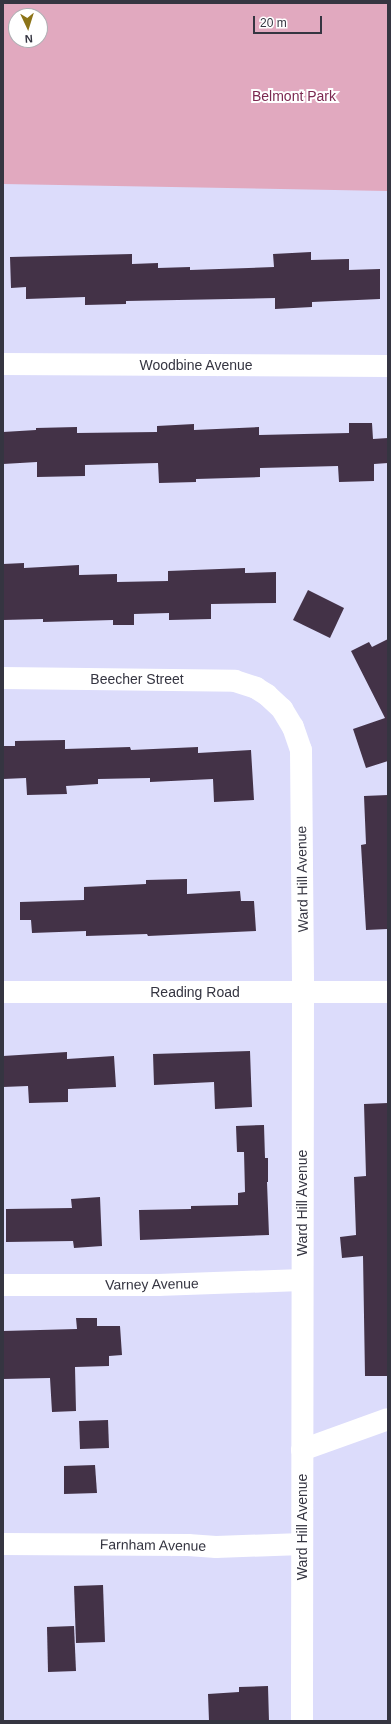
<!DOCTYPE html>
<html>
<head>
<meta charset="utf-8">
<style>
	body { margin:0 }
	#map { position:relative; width:391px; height:1724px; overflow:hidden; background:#dcdcfb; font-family:Arial,sans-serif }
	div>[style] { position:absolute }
	.green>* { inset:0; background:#e1a9bf }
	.building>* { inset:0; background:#433247 }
	.minor>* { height:22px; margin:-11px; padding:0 11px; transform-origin:11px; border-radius:11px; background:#fff }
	span { translate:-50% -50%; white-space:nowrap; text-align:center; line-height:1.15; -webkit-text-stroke:4px #fff; paint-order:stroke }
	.park-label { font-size:14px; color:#7b2951 }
	.street-label { font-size:14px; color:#353541 }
	.frame { position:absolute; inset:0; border:4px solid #353541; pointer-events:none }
	.north { position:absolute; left:8px; top:8px; width:40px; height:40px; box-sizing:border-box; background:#fff; border:1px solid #aeaeb3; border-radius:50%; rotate:176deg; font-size:11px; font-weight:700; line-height:16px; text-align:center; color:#353541 }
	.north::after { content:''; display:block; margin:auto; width:14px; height:18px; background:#8c7418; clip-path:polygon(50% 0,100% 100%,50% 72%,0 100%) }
	.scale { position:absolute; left:253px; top:16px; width:69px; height:18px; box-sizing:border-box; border:2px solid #353541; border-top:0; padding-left:5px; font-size:12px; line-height:14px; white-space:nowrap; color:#353541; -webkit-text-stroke:3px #fff; paint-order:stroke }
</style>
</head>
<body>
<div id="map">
	<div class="green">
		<i style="clip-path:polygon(evenodd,3px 3px,388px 3px,388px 191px,3px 184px,3px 3px,16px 16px,40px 16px,40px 40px,16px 40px,16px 16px)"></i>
	</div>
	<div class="building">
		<i style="clip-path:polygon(311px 252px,311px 260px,349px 259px,349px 270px,380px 269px,380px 299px,312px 302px,312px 307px,275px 309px,275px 298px,126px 301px,126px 304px,85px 305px,85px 297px,26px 299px,26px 287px,11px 288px,10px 257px,132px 254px,132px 264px,158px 263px,158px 268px,190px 267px,190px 270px,274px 267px,273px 254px)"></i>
		<i style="clip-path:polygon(349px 423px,372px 423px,373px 439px,388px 438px,388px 463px,374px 464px,374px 481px,339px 482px,338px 466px,260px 468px,260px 477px,196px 479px,196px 482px,159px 483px,158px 463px,85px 465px,85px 476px,37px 477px,37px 462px,3px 464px,3px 432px,36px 430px,36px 428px,77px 427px,77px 433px,157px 432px,157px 426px,194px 424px,194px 430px,259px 427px,259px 435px,349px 433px)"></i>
		<i style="clip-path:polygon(24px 563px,24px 568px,79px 565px,79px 575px,117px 574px,117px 582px,168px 581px,168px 571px,245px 568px,245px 573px,276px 572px,276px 603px,211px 604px,211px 619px,169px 620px,169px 613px,134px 614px,134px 625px,113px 625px,113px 620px,43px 622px,43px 619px,3px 620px,3px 564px)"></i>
		<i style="clip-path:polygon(308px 590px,344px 608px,330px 638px,293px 620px)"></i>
		<i style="clip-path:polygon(388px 639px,388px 761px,366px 768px,353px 729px,385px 718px,351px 651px,369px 642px,372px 647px)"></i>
		<i style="clip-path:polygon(65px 740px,65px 749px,130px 747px,131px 750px,198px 747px,198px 753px,251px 750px,254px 800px,214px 802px,213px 779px,150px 782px,150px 778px,98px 779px,98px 784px,66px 786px,67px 794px,27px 795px,26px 778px,3px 779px,3px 746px,15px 746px,15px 741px)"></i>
		<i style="clip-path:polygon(388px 795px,388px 929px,366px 930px,361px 845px,366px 844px,364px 796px)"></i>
		<i style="clip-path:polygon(187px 879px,187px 894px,240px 891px,241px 901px,254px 901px,256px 931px,148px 936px,147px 934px,86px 936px,86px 931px,32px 933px,31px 920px,20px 920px,20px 902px,84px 900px,84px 887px,146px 884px,146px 880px)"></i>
		<i style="clip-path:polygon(250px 1051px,252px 1107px,215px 1109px,214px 1082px,154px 1085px,153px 1054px)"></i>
		<i style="clip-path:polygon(67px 1052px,67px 1059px,114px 1056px,116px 1087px,68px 1089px,68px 1102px,29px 1103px,28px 1086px,3px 1087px,3px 1056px)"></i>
		<i style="clip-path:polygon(388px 1103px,388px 1376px,365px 1376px,363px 1256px,342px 1258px,340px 1237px,356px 1235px,354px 1177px,366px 1176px,364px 1104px)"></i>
		<i style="clip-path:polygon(264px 1125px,265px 1158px,268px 1158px,268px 1182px,267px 1182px,269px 1235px,140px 1240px,139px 1210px,191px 1209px,191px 1206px,238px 1205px,238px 1193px,245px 1192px,244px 1152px,237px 1152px,236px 1126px)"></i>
		<i style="clip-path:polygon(100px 1197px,102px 1246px,74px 1248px,73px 1241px,6px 1242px,6px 1209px,72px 1208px,71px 1199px)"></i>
		<i style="clip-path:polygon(76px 1318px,97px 1318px,97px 1326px,120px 1326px,122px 1355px,109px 1356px,109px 1366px,75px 1367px,76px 1411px,52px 1412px,50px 1378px,3px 1379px,3px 1331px,77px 1329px)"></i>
		<i style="clip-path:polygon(108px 1420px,109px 1448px,80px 1449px,79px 1421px)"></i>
		<i style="clip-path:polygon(95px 1465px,97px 1493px,64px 1494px,64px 1466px)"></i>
		<i style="clip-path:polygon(103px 1585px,105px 1642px,76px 1643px,74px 1586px)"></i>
		<i style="clip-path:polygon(74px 1626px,76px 1671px,48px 1672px,47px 1627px)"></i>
		<i style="clip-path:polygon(268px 1686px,269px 1721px,209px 1721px,208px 1694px,239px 1692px,239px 1687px)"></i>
	</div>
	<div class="minor">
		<i style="left:3px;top:364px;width:385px;rotate:0.3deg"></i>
		<i style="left:3px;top:678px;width:232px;rotate:0.7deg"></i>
		<i style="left:235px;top:681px;width:22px;rotate:18deg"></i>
		<i style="left:256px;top:688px;width:13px;rotate:32deg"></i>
		<i style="left:267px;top:695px;width:21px;rotate:43deg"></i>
		<i style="left:282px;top:709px;width:21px;rotate:59deg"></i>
		<i style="left:293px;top:727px;width:24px;rotate:71deg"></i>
		<i style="left:301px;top:750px;width:241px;rotate:89.5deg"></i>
		<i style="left:303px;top:991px;width:730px;rotate:90.08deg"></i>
		<i style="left:3px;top:992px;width:385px"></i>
		<i style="left:3px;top:1285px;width:155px"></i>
		<i style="left:158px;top:1285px;width:144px;rotate:-2deg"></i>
		<i style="left:302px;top:1450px;width:91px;rotate:-19.8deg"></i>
		<i style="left:3px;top:1544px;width:185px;rotate:0.3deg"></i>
		<i style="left:188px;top:1545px;width:28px;rotate:4deg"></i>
		<i style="left:216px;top:1547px;width:86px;rotate:-2deg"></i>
	</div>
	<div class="park-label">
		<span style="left:294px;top:96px">Belmont Park</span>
	</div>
	<div class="street-label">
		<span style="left:196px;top:365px">Woodbine Avenue</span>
		<span style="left:137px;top:679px">Beecher Street</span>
		<span style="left:302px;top:879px;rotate:-91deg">Ward Hill Avenue</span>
		<span style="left:195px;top:992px">Reading Road</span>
		<span style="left:302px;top:1203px;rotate:-90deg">Ward Hill Avenue</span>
		<span style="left:152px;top:1284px;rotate:-1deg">Varney Avenue</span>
		<span style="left:302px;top:1527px;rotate:-90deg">Ward Hill Avenue</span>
		<span style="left:153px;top:1545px;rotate:1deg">Farnham Avenue</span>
	</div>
	<div class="frame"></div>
	<div class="north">N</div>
	<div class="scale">20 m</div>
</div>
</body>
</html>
